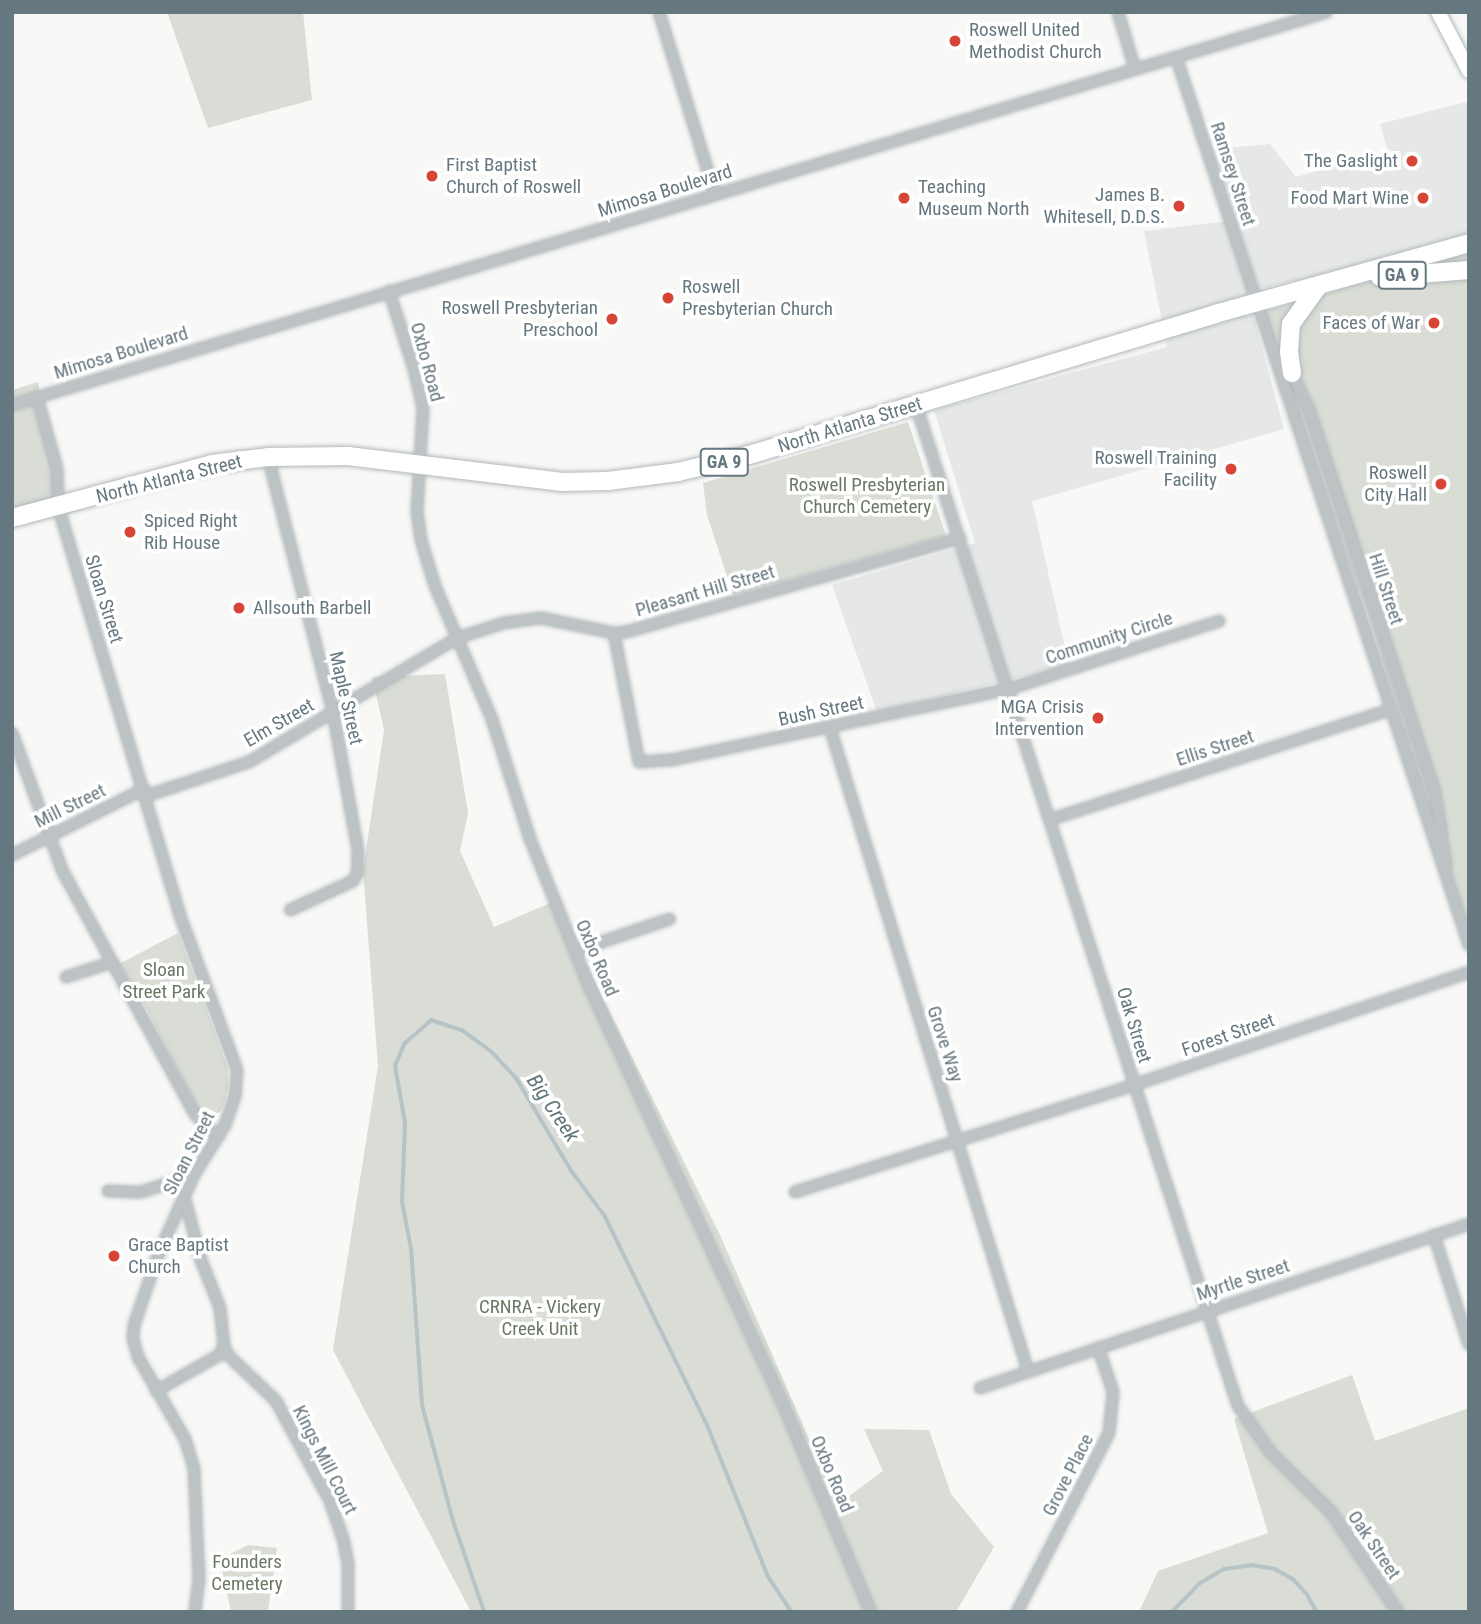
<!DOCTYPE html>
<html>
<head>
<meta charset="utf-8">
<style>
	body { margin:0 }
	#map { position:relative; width:1481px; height:1624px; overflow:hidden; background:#f8f8f6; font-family:"Roboto Condensed",sans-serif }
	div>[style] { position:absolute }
	.built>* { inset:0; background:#e6e8e7 }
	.green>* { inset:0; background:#d9ddd5 }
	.stream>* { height:3.5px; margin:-1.75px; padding:0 1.75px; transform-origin:1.75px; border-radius:1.75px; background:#b7c4c7 }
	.roads { filter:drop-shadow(0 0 2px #b2b9bc) drop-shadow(0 0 2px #b2b9bc) }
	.street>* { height:10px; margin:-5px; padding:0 5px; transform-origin:5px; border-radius:5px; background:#bdc3c5 }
	.secondary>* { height:14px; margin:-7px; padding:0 7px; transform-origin:7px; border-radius:7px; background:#fff }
	.highway>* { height:18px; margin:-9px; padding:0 9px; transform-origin:9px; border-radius:9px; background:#fff }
	.dots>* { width:19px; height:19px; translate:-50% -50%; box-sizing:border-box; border:4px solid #fff; border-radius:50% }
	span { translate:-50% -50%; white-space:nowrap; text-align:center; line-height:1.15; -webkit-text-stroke:7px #fff; paint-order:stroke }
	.shield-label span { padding:2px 5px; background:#fff; border:2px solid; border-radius:5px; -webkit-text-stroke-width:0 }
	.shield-label { font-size:18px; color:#66787f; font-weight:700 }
	.poi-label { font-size:19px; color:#66787f }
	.left { translate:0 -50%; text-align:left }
	.right { translate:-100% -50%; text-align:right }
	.street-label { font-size:19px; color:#66787f }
	.park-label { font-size:19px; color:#6a7864 }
	.water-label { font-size:21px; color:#607679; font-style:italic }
	.frame { position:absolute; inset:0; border:14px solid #66787f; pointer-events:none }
</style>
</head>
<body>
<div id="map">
	<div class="built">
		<i style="clip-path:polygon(1469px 101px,1469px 240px,1247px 292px,1284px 429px,1032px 501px,1069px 665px,877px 712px,832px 585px,975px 543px,934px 410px,1167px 347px,1144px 231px,1237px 220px,1214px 149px,1270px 144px,1296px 177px,1388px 151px,1380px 124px)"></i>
	</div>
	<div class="green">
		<i style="clip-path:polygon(167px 12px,303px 12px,312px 100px,208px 128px)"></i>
		<i style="clip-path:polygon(1469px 251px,1469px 945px,1374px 633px,1262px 312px)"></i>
		<i style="clip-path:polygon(38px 382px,58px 506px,12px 521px,12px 390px)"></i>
		<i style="clip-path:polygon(908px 422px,946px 536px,733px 595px,707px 515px,703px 483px)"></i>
		<i style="clip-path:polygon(445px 674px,468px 813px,460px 851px,494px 927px,555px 901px,720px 1235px,834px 1496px,841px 1502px,883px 1471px,864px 1429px,929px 1430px,951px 1494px,994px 1547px,956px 1612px,471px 1612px,333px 1350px,378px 1066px,363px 870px,384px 730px,372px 677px)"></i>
		<i style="clip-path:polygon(178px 933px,228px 1068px,228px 1089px,224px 1105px,220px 1112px,213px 1115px,204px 1115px,198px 1110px,146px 1008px,119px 964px)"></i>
		<i style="clip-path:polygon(1352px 1375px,1375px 1441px,1469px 1408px,1469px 1612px,1139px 1612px,1158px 1571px,1268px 1533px,1234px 1419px)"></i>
		<i style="clip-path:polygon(248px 1545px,277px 1548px,268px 1612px,231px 1612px,220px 1559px)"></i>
	</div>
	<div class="stream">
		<i style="left:484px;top:1612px;width:96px;rotate:-108.8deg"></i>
		<i style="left:453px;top:1521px;width:120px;rotate:-105deg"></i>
		<i style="left:422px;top:1405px;width:156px;rotate:-94deg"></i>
		<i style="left:411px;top:1249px;width:48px;rotate:-100.8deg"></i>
		<i style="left:402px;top:1202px;width:79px;rotate:-87.8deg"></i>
		<i style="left:405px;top:1123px;width:58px;rotate:-100deg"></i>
		<i style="left:395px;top:1066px;width:25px;rotate:-67deg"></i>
		<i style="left:405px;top:1043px;width:35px;rotate:-41deg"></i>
		<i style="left:431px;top:1020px;width:33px;rotate:18deg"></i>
		<i style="left:462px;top:1030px;width:37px;rotate:36deg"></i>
		<i style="left:492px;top:1052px;width:37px;rotate:47deg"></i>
		<i style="left:517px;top:1079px;width:106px;rotate:59.3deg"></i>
		<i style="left:571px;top:1170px;width:57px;rotate:53.5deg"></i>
		<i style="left:605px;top:1216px;width:232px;rotate:63.9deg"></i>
		<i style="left:707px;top:1424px;width:164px;rotate:68.1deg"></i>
		<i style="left:768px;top:1576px;width:43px;rotate:56.3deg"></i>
		<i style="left:1172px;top:1612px;width:40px;rotate:-46deg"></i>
		<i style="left:1200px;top:1583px;width:28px;rotate:-30deg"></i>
		<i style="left:1224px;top:1569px;width:27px;rotate:-8deg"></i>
		<i style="left:1251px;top:1565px;width:24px;rotate:9deg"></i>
		<i style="left:1275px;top:1569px;width:21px;rotate:29deg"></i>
		<i style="left:1293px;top:1579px;width:21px;rotate:47deg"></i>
		<i style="left:1307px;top:1594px;width:21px;rotate:61deg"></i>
	</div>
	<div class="roads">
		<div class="street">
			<i style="left:659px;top:12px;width:190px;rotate:72.9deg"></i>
			<i style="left:1118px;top:12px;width:59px;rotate:73.4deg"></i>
			<i style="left:1176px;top:57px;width:935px;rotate:71.74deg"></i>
			<i style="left:389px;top:291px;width:82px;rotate:72.2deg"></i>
			<i style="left:414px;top:369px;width:40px;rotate:77deg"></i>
			<i style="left:423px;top:408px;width:104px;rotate:93.3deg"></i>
			<i style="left:417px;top:512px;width:28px;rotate:82deg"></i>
			<i style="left:421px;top:540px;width:48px;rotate:73.1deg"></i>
			<i style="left:435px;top:586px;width:145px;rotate:66.8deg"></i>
			<i style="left:492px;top:719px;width:126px;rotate:72.4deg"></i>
			<i style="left:530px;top:839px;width:161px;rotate:68.1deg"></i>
			<i style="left:590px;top:988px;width:459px;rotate:65.1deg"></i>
			<i style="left:783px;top:1404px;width:226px;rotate:67.1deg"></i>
			<i style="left:1291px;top:371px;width:45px;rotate:65.1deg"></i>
			<i style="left:1310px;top:412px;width:400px;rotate:71.8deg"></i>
			<i style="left:1435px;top:792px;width:75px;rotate:81.5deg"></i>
			<i style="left:37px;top:397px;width:74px;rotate:74.3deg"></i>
			<i style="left:57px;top:468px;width:38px;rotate:88deg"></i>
			<i style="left:58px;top:506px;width:425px;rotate:73.4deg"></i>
			<i style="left:179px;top:913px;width:167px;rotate:69.7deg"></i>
			<i style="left:237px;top:1070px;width:26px;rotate:94deg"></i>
			<i style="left:235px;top:1096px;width:31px;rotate:109deg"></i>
			<i style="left:225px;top:1125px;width:59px;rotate:121.8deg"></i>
			<i style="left:194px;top:1175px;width:88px;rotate:114.2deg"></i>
			<i style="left:158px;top:1255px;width:74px;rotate:108.9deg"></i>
			<i style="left:134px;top:1325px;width:14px;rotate:94deg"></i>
			<i style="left:133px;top:1339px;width:19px;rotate:74deg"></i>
			<i style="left:138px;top:1357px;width:95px;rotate:60.2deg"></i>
			<i style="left:185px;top:1439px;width:31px;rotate:73deg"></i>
			<i style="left:194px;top:1469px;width:110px;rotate:87.4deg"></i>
			<i style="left:199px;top:1579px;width:33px;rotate:97deg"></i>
			<i style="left:12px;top:405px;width:1372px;rotate:-16.64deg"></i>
			<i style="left:916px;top:405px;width:1052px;rotate:72.17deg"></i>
			<i style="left:1238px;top:1406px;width:57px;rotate:54.9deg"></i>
			<i style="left:1271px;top:1453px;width:84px;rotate:44.5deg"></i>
			<i style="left:1331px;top:1512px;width:120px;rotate:56.2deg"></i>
			<i style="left:268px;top:457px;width:263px;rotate:75.7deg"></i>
			<i style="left:333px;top:712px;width:141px;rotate:79.8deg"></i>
			<i style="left:358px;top:851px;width:23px;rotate:92deg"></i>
			<i style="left:357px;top:874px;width:8px;rotate:120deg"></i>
			<i style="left:353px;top:881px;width:69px;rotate:155.3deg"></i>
			<i style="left:614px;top:633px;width:131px;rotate:79deg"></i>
			<i style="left:639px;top:762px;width:32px;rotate:-4deg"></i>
			<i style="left:671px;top:760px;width:345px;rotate:-11.9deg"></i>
			<i style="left:1009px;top:689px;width:221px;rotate:-17.9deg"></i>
			<i style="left:830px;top:728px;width:673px;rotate:72.88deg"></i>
			<i style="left:12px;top:733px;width:148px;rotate:69.9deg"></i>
			<i style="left:63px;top:872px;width:276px;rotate:61.4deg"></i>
			<i style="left:195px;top:1114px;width:33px;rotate:46deg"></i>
			<i style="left:146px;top:796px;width:108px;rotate:-18.3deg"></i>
			<i style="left:249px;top:762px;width:242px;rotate:-30.8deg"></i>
			<i style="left:457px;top:638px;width:49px;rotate:-17.7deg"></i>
			<i style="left:504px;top:623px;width:37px;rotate:-8deg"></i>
			<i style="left:541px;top:618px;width:75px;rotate:11.6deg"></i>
			<i style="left:614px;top:633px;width:12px;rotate:-5deg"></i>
			<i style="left:626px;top:632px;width:347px;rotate:-15.7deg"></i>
			<i style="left:1052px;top:819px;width:355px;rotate:-17.9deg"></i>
			<i style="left:12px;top:855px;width:148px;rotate:-26.6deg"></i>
			<i style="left:575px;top:951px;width:100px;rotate:-18.6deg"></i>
			<i style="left:66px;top:977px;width:49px;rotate:-17.7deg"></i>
			<i style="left:108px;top:1191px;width:33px;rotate:2deg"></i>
			<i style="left:141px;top:1192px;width:56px;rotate:-17.8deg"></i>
			<i style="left:795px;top:1192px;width:355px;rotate:-17.5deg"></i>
			<i style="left:1134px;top:1085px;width:354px;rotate:-18.6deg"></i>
			<i style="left:1434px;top:1235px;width:115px;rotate:72.3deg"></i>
			<i style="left:224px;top:1346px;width:10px;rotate:66deg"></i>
			<i style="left:228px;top:1355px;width:66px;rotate:43.8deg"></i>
			<i style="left:276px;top:1401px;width:114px;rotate:61.6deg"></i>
			<i style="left:330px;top:1501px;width:39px;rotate:71deg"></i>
			<i style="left:343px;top:1538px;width:25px;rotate:79deg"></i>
			<i style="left:348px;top:1563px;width:49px;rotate:90deg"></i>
			<i style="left:980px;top:1388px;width:516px;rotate:-18.54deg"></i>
			<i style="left:156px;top:1391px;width:73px;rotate:-29.7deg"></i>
			<i style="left:219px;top:1355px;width:10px;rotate:-61deg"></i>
			<i style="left:224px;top:1346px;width:38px;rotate:-96deg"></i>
			<i style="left:220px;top:1308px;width:52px;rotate:-111.6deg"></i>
			<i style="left:201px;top:1260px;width:62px;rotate:-104.9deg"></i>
			<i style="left:1017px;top:1612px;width:201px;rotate:-62.8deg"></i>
			<i style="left:1109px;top:1433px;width:41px;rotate:-84.4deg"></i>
			<i style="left:1113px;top:1392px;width:47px;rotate:-108.4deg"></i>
		</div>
		<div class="secondary">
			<i style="left:1438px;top:12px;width:67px;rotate:62.3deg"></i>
		</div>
		<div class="highway">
			<i style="left:1380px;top:277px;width:89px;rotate:-4.5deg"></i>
			<i style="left:1292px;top:373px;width:21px;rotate:-98deg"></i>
			<i style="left:1289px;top:352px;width:28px;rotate:-86deg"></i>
			<i style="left:1291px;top:324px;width:48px;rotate:-54.3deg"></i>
			<i style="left:12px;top:518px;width:207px;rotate:-15.1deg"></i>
			<i style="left:212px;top:464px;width:56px;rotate:-7.1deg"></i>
			<i style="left:268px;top:457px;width:80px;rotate:-0.7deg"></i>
			<i style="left:348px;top:456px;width:216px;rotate:6.9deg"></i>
			<i style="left:562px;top:482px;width:46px;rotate:-1.2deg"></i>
			<i style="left:608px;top:481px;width:71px;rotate:-7.3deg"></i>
			<i style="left:678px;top:472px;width:73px;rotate:-13.5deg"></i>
			<i style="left:749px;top:455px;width:487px;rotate:-16.8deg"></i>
			<i style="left:1215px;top:314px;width:264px;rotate:-15.6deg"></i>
		</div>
	</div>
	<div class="dots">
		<i style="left:955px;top:41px;background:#d74537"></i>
		<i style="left:1412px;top:161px;background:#d74537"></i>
		<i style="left:432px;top:176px;background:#d74537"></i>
		<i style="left:904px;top:198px;background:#d74537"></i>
		<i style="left:1423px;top:198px;background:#d74537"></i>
		<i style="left:1179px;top:206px;background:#d74537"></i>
		<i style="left:668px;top:298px;background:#d74537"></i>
		<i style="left:612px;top:319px;background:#d74537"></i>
		<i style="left:1434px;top:323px;background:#d74537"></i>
		<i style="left:1231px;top:469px;background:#d74537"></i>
		<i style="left:1441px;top:484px;background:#d74537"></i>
		<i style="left:130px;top:532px;background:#d74537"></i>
		<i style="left:239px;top:608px;background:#d74537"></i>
		<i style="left:1098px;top:718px;background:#d74537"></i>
		<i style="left:114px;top:1256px;background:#d74537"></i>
	</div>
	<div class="shield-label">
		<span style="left:1402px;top:275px">GA 9</span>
		<span style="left:724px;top:462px">GA 9</span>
	</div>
	<div class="poi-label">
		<span class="left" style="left:969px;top:41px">Roswell United<br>Methodist Church</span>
		<span class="right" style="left:1398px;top:161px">The Gaslight</span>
		<span class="left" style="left:446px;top:176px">First Baptist<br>Church of Roswell</span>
		<span class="left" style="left:918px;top:198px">Teaching<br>Museum North</span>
		<span class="right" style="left:1165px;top:206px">James B.<br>Whitesell, D.D.S.</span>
		<span class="right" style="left:1409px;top:198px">Food Mart Wine</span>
		<span class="left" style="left:682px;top:298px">Roswell<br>Presbyterian Church</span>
		<span class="right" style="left:598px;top:319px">Roswell Presbyterian<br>Preschool</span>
		<span class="right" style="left:1420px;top:323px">Faces of War</span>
		<span class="right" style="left:1217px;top:469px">Roswell Training<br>Facility</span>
		<span class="right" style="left:1427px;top:484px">Roswell<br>City Hall</span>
		<span class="left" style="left:144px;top:532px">Spiced Right<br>Rib House</span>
		<span class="left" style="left:253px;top:608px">Allsouth Barbell</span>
		<span class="right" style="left:1084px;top:718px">MGA Crisis<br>Intervention</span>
		<span class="left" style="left:128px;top:1256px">Grace Baptist<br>Church</span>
	</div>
	<div class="street-label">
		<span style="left:1233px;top:174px;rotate:72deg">Ramsey Street</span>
		<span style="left:665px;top:191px;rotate:-17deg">Mimosa Boulevard</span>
		<span style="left:121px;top:353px;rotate:-17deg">Mimosa Boulevard</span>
		<span style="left:427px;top:362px;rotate:75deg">Oxbo Road</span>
		<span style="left:850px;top:425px;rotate:-17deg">North Atlanta Street</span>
		<span style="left:169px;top:479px;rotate:-14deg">North Atlanta Street</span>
		<span style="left:1386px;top:589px;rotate:72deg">Hill Street</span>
		<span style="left:705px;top:591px;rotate:-16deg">Pleasant Hill Street</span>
		<span style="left:104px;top:599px;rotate:73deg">Sloan Street</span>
		<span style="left:1109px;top:638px;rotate:-18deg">Community Circle</span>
		<span style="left:346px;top:698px;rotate:77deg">Maple Street</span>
		<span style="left:821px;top:711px;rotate:-12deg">Bush Street</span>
		<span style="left:279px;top:723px;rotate:-30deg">Elm Street</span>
		<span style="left:1215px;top:748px;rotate:-18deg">Ellis Street</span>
		<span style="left:70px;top:806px;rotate:-26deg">Mill Street</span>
		<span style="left:597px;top:958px;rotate:67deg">Oxbo Road</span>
		<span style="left:1134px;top:1025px;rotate:73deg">Oak Street</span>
		<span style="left:1228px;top:1035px;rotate:-19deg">Forest Street</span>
		<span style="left:945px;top:1044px;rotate:72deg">Grove Way</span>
		<span style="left:189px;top:1153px;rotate:-63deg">Sloan Street</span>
		<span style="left:1243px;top:1280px;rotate:-18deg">Myrtle Street</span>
		<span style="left:325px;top:1460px;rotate:63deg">Kings Mill Court</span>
		<span style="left:832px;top:1474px;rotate:67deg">Oxbo Road</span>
		<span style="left:1068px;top:1475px;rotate:-63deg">Grove Place</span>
		<span style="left:1374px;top:1545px;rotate:56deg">Oak Street</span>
	</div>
	<div class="park-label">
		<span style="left:867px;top:496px">Roswell Presbyterian<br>Church Cemetery</span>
		<span style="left:164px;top:981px">Sloan<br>Street Park</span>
		<span style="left:540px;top:1318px">CRNRA - Vickery<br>Creek Unit</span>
		<span style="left:247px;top:1573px">Founders<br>Cemetery</span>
	</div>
	<div class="water-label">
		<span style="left:553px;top:1108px;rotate:56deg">Big Creek</span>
	</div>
	<div class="frame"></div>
</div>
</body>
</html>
